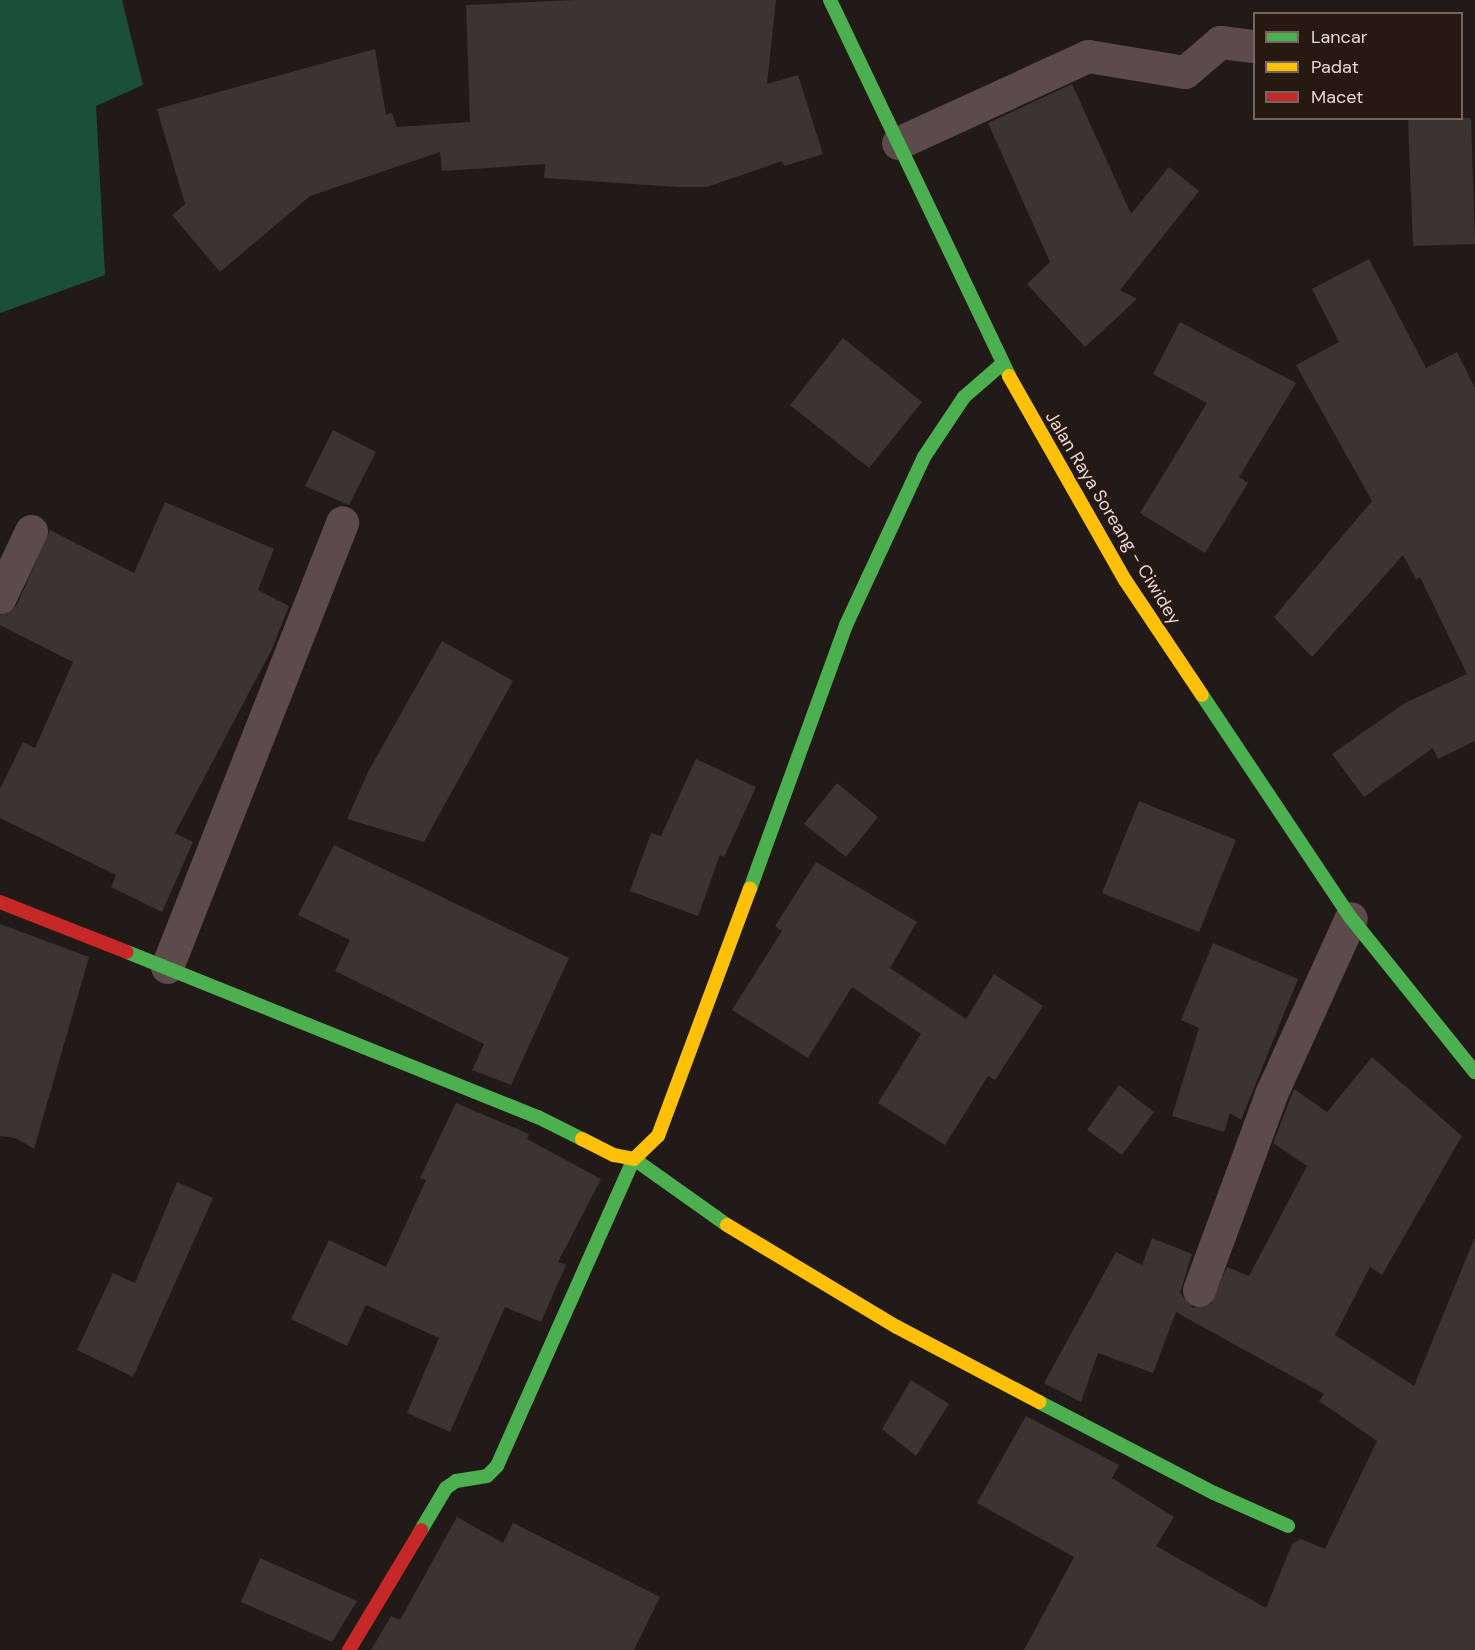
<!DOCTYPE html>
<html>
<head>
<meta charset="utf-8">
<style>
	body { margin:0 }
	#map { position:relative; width:1475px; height:1650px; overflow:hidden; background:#221a16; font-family:"DM Sans",sans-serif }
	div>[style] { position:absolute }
	.forest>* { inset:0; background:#1a5038 }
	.building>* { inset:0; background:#3b3430 }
	.street>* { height:33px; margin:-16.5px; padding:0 16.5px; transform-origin:16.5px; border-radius:16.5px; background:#5c4b4a }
	.fast>* { height:14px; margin:-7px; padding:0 7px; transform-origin:7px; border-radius:7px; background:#4caf50 }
	.slow>* { height:14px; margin:-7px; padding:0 7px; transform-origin:7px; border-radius:7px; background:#ffc107 }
	.jam>* { height:14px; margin:-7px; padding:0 7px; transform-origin:7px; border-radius:7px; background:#c62828 }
	span { translate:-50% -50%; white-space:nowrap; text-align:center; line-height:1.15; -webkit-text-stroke:5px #271811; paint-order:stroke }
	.street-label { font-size:18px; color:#e5dad5 }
	.legend { position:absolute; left:1253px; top:12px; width:210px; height:108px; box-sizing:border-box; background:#271811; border:2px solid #73665f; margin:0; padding:8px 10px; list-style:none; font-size:18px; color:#e5dad5 }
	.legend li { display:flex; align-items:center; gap:12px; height:30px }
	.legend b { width:30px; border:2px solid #73665f }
</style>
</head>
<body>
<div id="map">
	<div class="forest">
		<i style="clip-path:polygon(0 0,122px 0,143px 85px,96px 106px,105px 275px,0 313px)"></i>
	</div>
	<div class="building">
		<i style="clip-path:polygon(575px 0,776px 0,767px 84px,798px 75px,823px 154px,784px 166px,782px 161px,707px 187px,678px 187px,544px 178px,545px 164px,442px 171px,440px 152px,310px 196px,220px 272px,172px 215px,185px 204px,157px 109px,375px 49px,386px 115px,392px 113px,397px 127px,470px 122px,466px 5px)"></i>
		<i style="clip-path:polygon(1072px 84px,1131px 214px,1169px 167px,1199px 191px,1120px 290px,1137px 299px,1085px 347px,1027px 284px,1050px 262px,988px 123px)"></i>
		<i style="clip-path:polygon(1408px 118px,1471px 118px,1475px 244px,1413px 246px)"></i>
		<i style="clip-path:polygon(1369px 259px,1426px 368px,1457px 352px,1475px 388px,1475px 741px,1438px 759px,1433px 748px,1364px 797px,1332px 754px,1405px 703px,1467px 674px,1420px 577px,1416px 579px,1403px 555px,1312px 657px,1274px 617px,1372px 501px,1296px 365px,1339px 342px,1312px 289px)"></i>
		<i style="clip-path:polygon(1180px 322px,1296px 383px,1239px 477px,1248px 483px,1205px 553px,1140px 513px,1207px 403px,1153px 374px)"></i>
		<i style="clip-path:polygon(843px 338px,922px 402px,869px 468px,790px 405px)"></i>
		<i style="clip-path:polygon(333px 430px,376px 452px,349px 505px,305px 486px)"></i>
		<i style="clip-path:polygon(165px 502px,274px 549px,258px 590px,289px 606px,272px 649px,175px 833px,193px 842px,162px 912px,111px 887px,116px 875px,0 818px,0 789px,23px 742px,35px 748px,73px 662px,0 625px,0 615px,17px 605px,50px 530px,134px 573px)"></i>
		<i style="clip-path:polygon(442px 641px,513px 681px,424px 842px,347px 819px,369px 770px)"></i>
		<i style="clip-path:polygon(696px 759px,756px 787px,724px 857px,720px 855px,698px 916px,630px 891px,651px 833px,661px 836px)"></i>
		<i style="clip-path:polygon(837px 783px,878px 817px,846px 857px,804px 824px)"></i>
		<i style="clip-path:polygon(1139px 801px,1236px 840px,1199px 932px,1102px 893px)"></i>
		<i style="clip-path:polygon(334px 845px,569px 958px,511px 1085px,472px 1070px,484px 1044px,335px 971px,350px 940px,298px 915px)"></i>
		<i style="clip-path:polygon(816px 862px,917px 922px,890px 968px,966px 1019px,994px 974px,1043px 1006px,995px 1080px,988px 1076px,945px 1145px,878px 1103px,921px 1034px,852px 987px,808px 1058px,732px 1010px,782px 931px,775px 926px)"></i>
		<i style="clip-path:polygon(0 924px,89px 957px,34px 1149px,16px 1138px,0 1136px)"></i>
		<i style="clip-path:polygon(1213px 943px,1298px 979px,1241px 1120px,1230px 1113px,1224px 1132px,1172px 1116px,1199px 1028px,1181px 1020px)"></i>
		<i style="clip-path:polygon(1372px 1057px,1462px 1136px,1382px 1275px,1370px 1267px,1335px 1335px,1414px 1386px,1475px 1237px,1475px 1650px,1024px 1650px,1074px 1557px,977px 1503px,1026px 1416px,1119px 1465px,1112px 1478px,1174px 1517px,1156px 1546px,1266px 1608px,1292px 1544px,1301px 1539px,1325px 1549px,1377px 1441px,1319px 1401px,1324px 1394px,1176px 1312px,1153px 1373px,1098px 1353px,1081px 1402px,1044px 1383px,1116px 1252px,1142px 1265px,1152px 1238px,1192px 1254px,1180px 1293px,1193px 1308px,1211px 1304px,1227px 1267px,1249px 1276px,1307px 1166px,1273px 1143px,1294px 1089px,1327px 1112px)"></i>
		<i style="clip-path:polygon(1119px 1085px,1154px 1112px,1122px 1155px,1087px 1130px)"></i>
		<i style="clip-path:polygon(456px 1103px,529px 1134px,527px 1139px,601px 1179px,558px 1262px,566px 1265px,541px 1322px,505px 1307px,450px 1432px,407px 1413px,439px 1338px,366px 1305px,347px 1346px,291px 1319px,329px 1240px,386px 1267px,426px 1180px,420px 1178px)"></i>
		<i style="clip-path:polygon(177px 1182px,213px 1198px,133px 1377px,77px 1350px,113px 1273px,135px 1283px)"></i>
		<i style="clip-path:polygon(911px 1380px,949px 1404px,916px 1456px,882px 1429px)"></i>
		<i style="clip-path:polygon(457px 1517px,503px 1543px,513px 1523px,660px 1597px,634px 1650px,371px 1650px,391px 1616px,400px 1620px)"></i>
		<i style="clip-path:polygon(260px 1558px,357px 1601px,332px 1642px,241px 1602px)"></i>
	</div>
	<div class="street">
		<i style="left:898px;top:143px;width:209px;rotate:-24.6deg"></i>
		<i style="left:1088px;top:56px;width:98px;rotate:9.4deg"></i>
		<i style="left:1185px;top:72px;width:46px;rotate:-40.6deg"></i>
		<i style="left:1220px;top:42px;width:34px;rotate:7deg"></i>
		<i style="left:0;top:597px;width:73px;rotate:-64.8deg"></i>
		<i style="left:167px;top:967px;width:478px;rotate:-68.5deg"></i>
		<i style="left:1199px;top:1290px;width:209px;rotate:-69.8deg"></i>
		<i style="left:1271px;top:1094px;width:193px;rotate:-65.6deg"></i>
	</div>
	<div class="fast">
		<i style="left:830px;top:0;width:416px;rotate:64.5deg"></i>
		<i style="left:1202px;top:695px;width:268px;rotate:56.3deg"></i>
		<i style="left:1351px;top:918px;width:198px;rotate:51.2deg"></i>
		<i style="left:750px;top:889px;width:281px;rotate:-70deg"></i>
		<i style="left:846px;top:625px;width:185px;rotate:-65.1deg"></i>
		<i style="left:924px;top:457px;width:72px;rotate:-56.3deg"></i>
		<i style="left:964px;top:397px;width:50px;rotate:-41deg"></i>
		<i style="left:127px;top:952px;width:443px;rotate:21.9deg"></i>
		<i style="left:538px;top:1117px;width:49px;rotate:26.6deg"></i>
		<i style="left:1039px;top:1402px;width:197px;rotate:27.5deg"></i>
		<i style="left:1214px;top:1493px;width:81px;rotate:24deg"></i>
		<i style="left:421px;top:1530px;width:49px;rotate:-59.2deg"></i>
		<i style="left:446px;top:1488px;width:12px;rotate:-35deg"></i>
		<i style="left:456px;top:1481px;width:31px;rotate:-9deg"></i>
		<i style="left:487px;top:1476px;width:14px;rotate:-45deg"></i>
		<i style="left:497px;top:1466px;width:336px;rotate:-66deg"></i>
		<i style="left:634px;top:1159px;width:114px;rotate:35.4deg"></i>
	</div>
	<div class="slow">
		<i style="left:1009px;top:376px;width:235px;rotate:60.4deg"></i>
		<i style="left:1125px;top:580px;width:138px;rotate:56.2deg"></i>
		<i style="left:582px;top:1139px;width:36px;rotate:27deg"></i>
		<i style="left:614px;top:1155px;width:20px;rotate:11deg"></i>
		<i style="left:634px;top:1159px;width:33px;rotate:-44deg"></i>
		<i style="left:658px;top:1136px;width:264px;rotate:-69.6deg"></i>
		<i style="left:727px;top:1225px;width:198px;rotate:31deg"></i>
		<i style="left:897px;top:1327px;width:161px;rotate:27.8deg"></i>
	</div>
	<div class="jam">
		<i style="left:0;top:902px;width:136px;rotate:21.5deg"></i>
		<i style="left:349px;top:1650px;width:140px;rotate:-59deg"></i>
	</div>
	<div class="street-label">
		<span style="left:1113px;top:518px;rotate:59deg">Jalan Raya Soreang - Ciwidey</span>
	</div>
	<ul class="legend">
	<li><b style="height:8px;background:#4caf50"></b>Lancar</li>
	<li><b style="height:8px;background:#ffc107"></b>Padat</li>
	<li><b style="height:8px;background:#c62828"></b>Macet</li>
	</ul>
</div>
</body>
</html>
